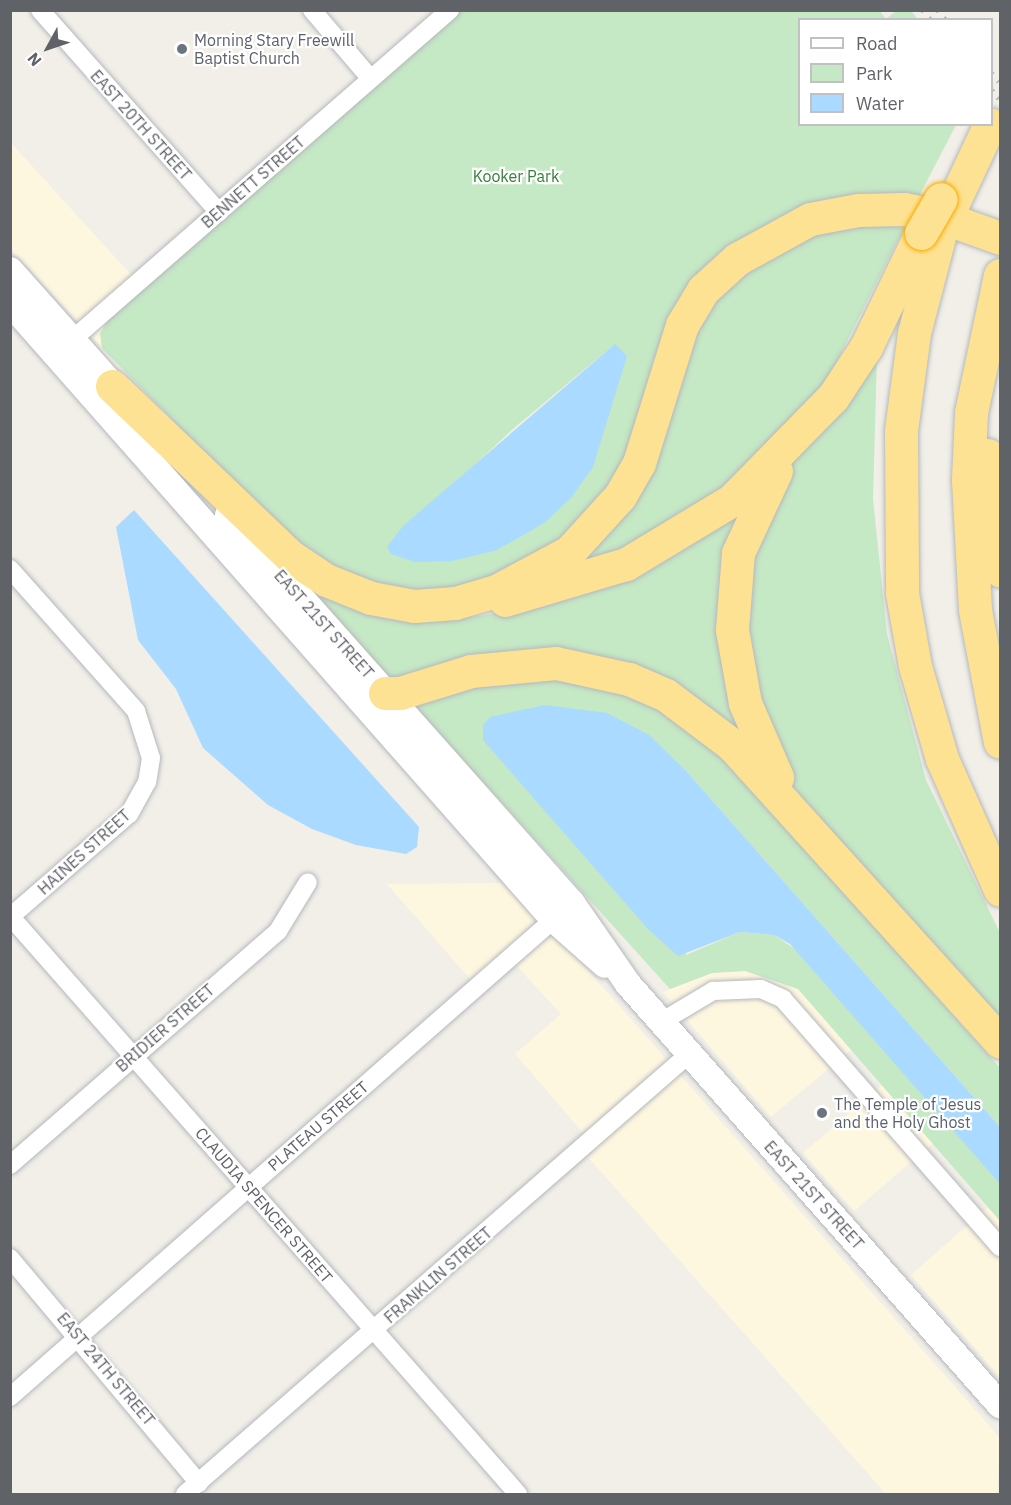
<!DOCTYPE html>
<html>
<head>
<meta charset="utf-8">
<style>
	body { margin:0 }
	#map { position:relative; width:1011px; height:1505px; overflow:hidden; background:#f1efe8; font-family:"IBM Plex Sans",sans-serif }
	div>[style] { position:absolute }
	.commercial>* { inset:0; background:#fef7e0 }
	.green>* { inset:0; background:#c5e8c5 }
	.water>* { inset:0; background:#aadaff }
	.roads { filter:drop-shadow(0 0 2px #b5b8bc) drop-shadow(0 0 2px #b5b8bc) }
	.street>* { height:18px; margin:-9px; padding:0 9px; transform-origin:9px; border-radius:9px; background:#fff }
	.secondary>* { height:26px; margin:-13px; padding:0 13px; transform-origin:13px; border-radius:13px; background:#fff }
	.highway>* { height:33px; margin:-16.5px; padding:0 16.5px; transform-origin:16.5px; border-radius:16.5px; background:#fde293 }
	.rail>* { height:4.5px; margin-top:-2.25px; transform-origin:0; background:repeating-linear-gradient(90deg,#b6b7b8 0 1.5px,transparent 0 9.5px) }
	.bridges { filter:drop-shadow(0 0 2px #f9ab00) drop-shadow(0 0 2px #f9ab00) }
	.highway-bridge>* { height:33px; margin:-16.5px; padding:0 16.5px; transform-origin:16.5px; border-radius:16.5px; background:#fde293 }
	.dots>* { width:16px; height:16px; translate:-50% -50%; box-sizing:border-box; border:3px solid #fff; border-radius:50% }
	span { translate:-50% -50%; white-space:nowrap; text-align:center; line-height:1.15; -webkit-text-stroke:4.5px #fff; paint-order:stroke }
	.worship-label { font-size:16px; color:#5b616d }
	.left { translate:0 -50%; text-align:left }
	.street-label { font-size:16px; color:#5f6368 }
	.park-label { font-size:16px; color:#348238 }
	.frame { position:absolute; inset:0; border:12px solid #5f6368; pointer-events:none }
	.legend { position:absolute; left:798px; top:18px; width:195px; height:108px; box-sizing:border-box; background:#fff; border:2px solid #bfc1c3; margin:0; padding:8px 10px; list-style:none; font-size:18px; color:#5f6368 }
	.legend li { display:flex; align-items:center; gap:12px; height:30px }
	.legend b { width:30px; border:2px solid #bfc1c3 }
	.north { position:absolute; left:18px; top:18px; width:60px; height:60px; -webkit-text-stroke:4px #fff; paint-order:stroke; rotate:230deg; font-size:16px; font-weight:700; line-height:24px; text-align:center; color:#5f6368 }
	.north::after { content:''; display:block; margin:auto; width:21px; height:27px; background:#5f6368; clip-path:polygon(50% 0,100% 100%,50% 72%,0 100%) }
</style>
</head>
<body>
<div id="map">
	<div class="commercial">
		<i style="clip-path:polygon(11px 143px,144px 289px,107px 321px,100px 334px,102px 348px,11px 249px)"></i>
		<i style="clip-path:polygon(511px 883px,1000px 1438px,997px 1494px,886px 1494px,588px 1157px,596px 1148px,515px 1054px,561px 1014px,503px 951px,471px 980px,387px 884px)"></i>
		<i style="clip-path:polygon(745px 971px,798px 989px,852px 1049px,771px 1117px,663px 992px,712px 973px)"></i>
		<i style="clip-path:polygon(882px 1085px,933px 1143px,854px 1211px,803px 1153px)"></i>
		<i style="clip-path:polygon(988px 1207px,1000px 1221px,1000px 1377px,911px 1275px)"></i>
	</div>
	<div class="green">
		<i style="clip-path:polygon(evenodd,879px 10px,886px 19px,896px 11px,911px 11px,918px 19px,800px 20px,800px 124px,956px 125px,917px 200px,804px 216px,654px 359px,634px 441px,593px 517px,494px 582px,399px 594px,340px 570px,305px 546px,300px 550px,102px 348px,100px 334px,107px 321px,456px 11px,879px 10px,615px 344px,387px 547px,514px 428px,615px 344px)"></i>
		<i style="clip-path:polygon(865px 222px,904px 228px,823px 389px,743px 483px,593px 572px,579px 559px,672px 371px,721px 290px,789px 240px)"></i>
		<i style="clip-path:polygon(877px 355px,873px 499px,887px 634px,926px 780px,1000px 933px,1000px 1024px,786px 779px,763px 737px,741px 594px,780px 478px)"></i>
		<i style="clip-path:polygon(732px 514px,741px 521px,743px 732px,641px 676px,392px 681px,320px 599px,327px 594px,458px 619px,533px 608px,612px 583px)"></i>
		<i style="clip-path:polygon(515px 673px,613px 684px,697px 727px,1000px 1068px,1000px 1127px,687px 772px,686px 955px,740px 932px,774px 935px,805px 956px,1000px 1184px,1000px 1221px,798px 989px,745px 971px,712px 973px,670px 989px,410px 701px)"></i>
	</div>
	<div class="water">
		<i style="clip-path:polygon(615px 344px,627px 356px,593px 467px,571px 498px,544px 523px,497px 550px,452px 561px,415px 562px,391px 554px,387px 547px,403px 526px)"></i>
		<i style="clip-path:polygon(134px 510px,419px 827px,417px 847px,406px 854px,356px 845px,312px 829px,268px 805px,203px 748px,176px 689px,138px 640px,116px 527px)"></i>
		<i style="clip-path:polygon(545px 705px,607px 713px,649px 735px,687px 772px,1000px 1127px,1000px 1184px,790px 944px,774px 935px,740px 932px,678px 956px,648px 929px,483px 740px,483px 725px,490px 717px)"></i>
	</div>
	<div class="roads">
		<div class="street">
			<i style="left:40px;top:10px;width:270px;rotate:48.5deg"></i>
			<i style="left:312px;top:10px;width:89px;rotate:49.5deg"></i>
			<i style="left:65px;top:346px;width:511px;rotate:-41.11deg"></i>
			<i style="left:10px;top:569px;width:190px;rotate:48.4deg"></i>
			<i style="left:136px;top:711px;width:49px;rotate:72.3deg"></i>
			<i style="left:151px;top:758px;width:24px;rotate:99deg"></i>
			<i style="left:147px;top:782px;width:37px;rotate:119deg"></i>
			<i style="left:129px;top:814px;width:157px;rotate:139.1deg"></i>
			<i style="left:10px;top:916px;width:770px;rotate:48.69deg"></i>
			<i style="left:661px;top:1022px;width:61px;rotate:-30.8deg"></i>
			<i style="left:713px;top:991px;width:48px;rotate:-2.4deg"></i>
			<i style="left:761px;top:989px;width:24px;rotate:24deg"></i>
			<i style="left:783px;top:999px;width:330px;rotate:48.8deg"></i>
			<i style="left:10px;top:1165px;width:356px;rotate:-41.1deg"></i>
			<i style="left:278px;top:931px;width:57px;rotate:-58.5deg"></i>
			<i style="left:10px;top:1258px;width:294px;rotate:50deg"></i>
			<i style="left:10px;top:1397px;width:735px;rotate:-41.3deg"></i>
			<i style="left:185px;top:1494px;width:669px;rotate:-41.12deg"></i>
		</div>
		<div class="secondary">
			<i style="left:10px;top:270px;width:171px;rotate:48.3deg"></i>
			<i style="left:10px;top:303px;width:821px;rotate:48.6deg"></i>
			<i style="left:553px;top:919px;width:69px;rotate:41.5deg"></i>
			<i style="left:228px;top:515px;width:519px;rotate:48.44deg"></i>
			<i style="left:572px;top:903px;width:98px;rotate:55.3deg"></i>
			<i style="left:628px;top:984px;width:562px;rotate:48.54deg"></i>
		</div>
		<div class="highway">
			<i style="left:953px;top:203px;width:87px;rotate:-64.9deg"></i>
			<i style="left:939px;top:237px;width:99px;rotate:104.6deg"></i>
			<i style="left:914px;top:333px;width:99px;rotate:97.6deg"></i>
			<i style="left:901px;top:431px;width:162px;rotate:89.6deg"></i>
			<i style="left:902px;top:593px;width:74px;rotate:79.9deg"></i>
			<i style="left:915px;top:666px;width:97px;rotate:73.8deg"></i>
			<i style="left:942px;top:759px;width:143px;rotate:66.1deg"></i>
			<i style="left:1000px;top:275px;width:141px;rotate:101.9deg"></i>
			<i style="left:971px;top:413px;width:67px;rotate:92.6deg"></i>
			<i style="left:968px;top:480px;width:130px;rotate:86.9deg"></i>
			<i style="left:975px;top:610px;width:134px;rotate:79.3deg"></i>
			<i style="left:112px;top:386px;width:246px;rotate:43.7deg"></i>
			<i style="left:290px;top:556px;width:43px;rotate:33.7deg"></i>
			<i style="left:326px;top:580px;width:48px;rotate:21.8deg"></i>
			<i style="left:371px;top:598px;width:44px;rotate:10.5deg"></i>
			<i style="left:414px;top:606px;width:41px;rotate:-4.2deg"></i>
			<i style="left:455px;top:603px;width:43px;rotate:-16.3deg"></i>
			<i style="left:496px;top:591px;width:83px;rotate:-28.1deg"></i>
			<i style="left:569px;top:552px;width:76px;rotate:-47.7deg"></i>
			<i style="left:620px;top:496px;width:38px;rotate:-60deg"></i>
			<i style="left:639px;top:463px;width:145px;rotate:-72.7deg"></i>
			<i style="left:682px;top:325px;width:41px;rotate:-59deg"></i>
			<i style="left:703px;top:290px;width:46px;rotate:-42.4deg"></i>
			<i style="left:737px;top:259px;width:83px;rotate:-28.7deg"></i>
			<i style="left:810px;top:219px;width:49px;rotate:-10.6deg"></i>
			<i style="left:858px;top:210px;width:46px;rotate:-1.2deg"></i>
			<i style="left:904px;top:209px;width:36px;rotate:11deg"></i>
			<i style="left:939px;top:216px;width:65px;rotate:19.8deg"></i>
			<i style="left:988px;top:455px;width:116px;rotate:84deg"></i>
			<i style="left:776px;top:471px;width:90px;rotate:114.9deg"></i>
			<i style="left:738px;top:553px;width:77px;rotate:94.5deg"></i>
			<i style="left:732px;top:630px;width:74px;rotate:79.9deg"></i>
			<i style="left:745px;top:703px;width:81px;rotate:66.6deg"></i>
			<i style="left:505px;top:600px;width:126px;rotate:-16.6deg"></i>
			<i style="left:626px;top:564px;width:124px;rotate:-31.1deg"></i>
			<i style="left:732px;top:500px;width:144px;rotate:-45.6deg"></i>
			<i style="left:833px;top:397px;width:60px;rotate:-56.6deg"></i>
			<i style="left:866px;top:347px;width:127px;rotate:-64.2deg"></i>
			<i style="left:385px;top:693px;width:15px"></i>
			<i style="left:400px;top:693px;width:74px;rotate:-17.2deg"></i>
			<i style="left:471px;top:671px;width:85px;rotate:-5.4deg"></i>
			<i style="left:556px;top:663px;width:75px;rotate:12.4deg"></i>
			<i style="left:629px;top:679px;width:40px;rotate:23.4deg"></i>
			<i style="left:666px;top:695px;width:83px;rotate:37.1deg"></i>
			<i style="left:732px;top:745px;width:400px;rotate:47.9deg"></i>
		</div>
	</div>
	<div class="rail">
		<i style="left:923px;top:10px;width:13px;rotate:51deg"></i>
		<i style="left:938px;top:10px;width:13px;rotate:51deg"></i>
		<i style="left:992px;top:73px;width:13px;rotate:51deg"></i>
		<i style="left:992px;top:90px;width:13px;rotate:51deg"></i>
	</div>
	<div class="bridges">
		<div class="highway-bridge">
			<i style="left:921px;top:233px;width:39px;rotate:-60deg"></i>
		</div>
	</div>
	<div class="dots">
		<i style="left:182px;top:49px;background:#6b7280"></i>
		<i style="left:822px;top:1113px;background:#6b7280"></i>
	</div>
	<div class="worship-label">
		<span class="left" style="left:194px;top:49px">Morning Stary Freewill<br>Baptist Church</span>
		<span class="left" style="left:834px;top:1113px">The Temple of Jesus<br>and the Holy Ghost</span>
	</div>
	<div class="street-label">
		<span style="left:141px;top:125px;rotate:48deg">EAST 20TH STREET</span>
		<span style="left:253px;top:182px;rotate:-41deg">BENNETT STREET</span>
		<span style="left:324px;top:624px;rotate:48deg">EAST 21ST STREET</span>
		<span style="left:84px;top:852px;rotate:-42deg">HAINES STREET</span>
		<span style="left:165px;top:1028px;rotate:-41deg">BRIDIER STREET</span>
		<span style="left:318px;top:1126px;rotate:-41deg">PLATEAU STREET</span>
		<span style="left:814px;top:1195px;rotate:48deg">EAST 21ST STREET</span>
		<span style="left:264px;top:1205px;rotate:49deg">CLAUDIA SPENCER STREET</span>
		<span style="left:438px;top:1275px;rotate:-41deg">FRANKLIN STREET</span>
		<span style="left:106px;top:1369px;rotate:50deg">EAST 24TH STREET</span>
	</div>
	<div class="park-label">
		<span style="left:516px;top:176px">Kooker Park</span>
	</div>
	<div class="frame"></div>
	<ul class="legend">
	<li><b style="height:8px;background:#fff"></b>Road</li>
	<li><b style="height:16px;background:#c5e8c5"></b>Park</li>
	<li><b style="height:16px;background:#aadaff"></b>Water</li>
	</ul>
	<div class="north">N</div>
</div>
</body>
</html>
